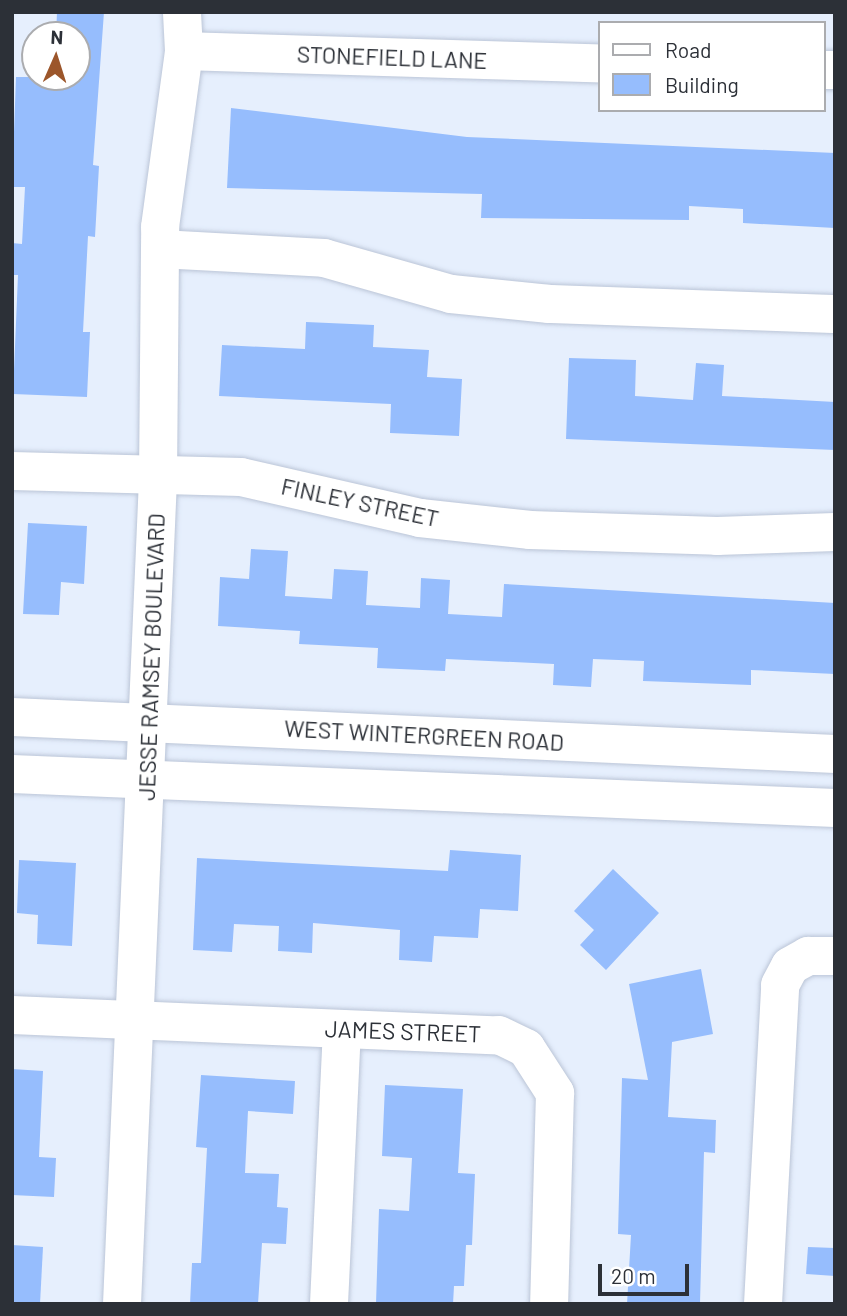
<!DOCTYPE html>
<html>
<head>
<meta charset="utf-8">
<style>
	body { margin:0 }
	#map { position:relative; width:847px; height:1316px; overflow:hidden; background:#e6effd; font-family:Barlow,sans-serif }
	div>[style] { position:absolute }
	.building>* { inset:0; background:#96bdfd }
	.roads { filter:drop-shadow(0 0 2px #bbc5d7) drop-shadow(0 0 2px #bbc5d7) }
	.minor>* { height:38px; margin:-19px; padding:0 19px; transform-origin:19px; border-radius:19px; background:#fff }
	span { translate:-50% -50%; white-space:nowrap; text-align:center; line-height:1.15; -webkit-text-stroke:7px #fff; paint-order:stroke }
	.street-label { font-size:23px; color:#2c3037 }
	.frame { position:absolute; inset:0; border:14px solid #2c3037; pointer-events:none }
	.legend { position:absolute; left:598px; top:21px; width:228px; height:91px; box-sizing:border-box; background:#fff; border:2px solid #abacaf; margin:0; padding:9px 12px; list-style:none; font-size:21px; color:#2c3037 }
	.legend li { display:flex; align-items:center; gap:14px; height:35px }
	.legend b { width:35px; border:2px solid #abacaf }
	.north { position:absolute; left:21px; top:21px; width:70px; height:70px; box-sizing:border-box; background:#fff; border:2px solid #abacaf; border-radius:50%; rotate:3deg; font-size:19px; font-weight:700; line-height:28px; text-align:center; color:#2c3037 }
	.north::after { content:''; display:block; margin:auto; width:24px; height:32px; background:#9c562b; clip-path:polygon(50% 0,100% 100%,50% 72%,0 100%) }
	.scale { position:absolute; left:598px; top:1264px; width:91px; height:32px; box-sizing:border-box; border:4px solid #2c3037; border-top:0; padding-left:9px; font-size:21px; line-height:24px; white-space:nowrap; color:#2c3037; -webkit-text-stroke:5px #fff; paint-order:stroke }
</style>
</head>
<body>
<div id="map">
	<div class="building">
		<i style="clip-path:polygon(57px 12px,104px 12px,93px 165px,99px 166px,95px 237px,88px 236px,83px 332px,90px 332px,87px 397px,13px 394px,18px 275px,12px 275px,12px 243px,22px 244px,25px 187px,12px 187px,16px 77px,77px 77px,77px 35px,56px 35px)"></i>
		<i style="clip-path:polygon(231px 108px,467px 137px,835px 153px,835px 228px,743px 223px,743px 209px,689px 206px,689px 220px,481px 218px,482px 194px,227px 188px)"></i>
		<i style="clip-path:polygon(306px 322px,374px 325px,373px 347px,429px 350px,427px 377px,462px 379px,459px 436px,390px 433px,391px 404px,219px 396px,222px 345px,305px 349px)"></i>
		<i style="clip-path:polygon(569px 358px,636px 360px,635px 396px,693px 400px,696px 363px,724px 365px,722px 396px,835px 402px,835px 450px,566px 439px)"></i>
		<i style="clip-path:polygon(28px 523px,87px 526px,84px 584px,61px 582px,59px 615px,23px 614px)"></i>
		<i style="clip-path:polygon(251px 549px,288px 551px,285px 596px,332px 599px,334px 569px,368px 571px,366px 605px,420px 608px,421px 578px,450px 580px,448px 614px,502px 617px,504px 584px,835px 603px,835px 674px,751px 670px,751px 685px,643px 681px,644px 661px,593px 659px,591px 687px,553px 685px,554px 664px,446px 659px,445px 671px,377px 668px,378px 648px,299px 644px,300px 631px,218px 626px,220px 577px,249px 579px)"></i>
		<i style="clip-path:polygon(450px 850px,521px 855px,518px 911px,480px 909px,478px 938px,434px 936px,432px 962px,399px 960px,400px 930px,313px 923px,312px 953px,278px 951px,279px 926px,234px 924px,232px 952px,193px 950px,197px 858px,448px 871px)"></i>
		<i style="clip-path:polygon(19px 860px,76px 863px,72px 946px,37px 944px,38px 915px,17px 913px)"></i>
		<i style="clip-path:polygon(613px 869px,659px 913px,606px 970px,580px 945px,594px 930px,574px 911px)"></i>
		<i style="clip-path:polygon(701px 969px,713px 1034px,672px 1042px,668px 1117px,716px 1120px,715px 1153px,704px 1152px,700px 1304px,627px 1304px,631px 1235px,618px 1234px,622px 1078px,648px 1080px,629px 984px)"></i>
		<i style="clip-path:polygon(12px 1069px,43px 1071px,39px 1157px,56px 1158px,54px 1197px,12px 1195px)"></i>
		<i style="clip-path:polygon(201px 1075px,295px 1081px,293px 1114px,248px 1111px,245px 1173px,279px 1174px,277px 1207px,288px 1208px,286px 1244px,262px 1243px,258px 1304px,190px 1304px,192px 1263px,201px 1263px,207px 1148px,196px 1147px)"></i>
		<i style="clip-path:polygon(385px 1085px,463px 1089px,458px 1173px,475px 1174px,472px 1245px,466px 1245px,464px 1286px,454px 1286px,453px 1304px,376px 1304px,379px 1209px,409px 1211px,412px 1158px,382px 1156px)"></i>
		<i style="clip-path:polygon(12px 1245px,43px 1247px,40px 1304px,12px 1304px)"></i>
		<i style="clip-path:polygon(808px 1247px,835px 1248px,835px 1276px,806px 1274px)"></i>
	</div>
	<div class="roads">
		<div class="minor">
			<i style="left:184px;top:51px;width:416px;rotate:1.7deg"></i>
			<i style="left:824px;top:70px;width:11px"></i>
			<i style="left:160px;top:249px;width:164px;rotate:3.1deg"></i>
			<i style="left:324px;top:258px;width:132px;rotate:15.8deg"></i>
			<i style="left:451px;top:294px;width:99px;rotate:5.8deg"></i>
			<i style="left:549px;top:304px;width:286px;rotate:2deg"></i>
			<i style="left:12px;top:471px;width:229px;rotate:1.5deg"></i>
			<i style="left:241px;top:477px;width:184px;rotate:12.9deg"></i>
			<i style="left:420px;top:518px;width:111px;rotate:6.2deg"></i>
			<i style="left:530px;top:530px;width:187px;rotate:1.8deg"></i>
			<i style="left:717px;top:536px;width:118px;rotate:-1.9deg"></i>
			<i style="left:12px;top:717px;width:824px;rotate:2.57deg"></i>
			<i style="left:12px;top:774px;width:824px;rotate:2.37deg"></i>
			<i style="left:12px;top:1015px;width:487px;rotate:2.4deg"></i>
			<i style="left:499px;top:1035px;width:30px;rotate:26deg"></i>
			<i style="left:526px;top:1048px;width:54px;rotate:57.2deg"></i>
			<i style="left:555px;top:1093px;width:211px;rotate:91.6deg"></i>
			<i style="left:122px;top:1304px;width:826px;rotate:-87.5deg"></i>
			<i style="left:158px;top:479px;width:252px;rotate:-89.5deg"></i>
			<i style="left:160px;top:227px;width:178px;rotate:-82.2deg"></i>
			<i style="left:184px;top:51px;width:39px;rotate:-93deg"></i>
			<i style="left:329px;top:1304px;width:275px;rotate:-87.3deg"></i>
			<i style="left:763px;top:1304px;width:319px;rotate:-86.9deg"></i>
			<i style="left:780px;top:985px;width:21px;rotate:-62deg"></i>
			<i style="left:790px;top:966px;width:21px;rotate:-29deg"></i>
			<i style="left:808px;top:956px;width:27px"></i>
		</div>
	</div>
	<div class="street-label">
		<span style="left:392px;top:57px;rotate:2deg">STONEFIELD LANE</span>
		<span style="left:360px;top:502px;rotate:12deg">FINLEY STREET</span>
		<span style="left:151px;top:657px;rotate:-88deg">JESSE RAMSEY BOULEVARD</span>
		<span style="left:424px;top:735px;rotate:3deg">WEST WINTERGREEN ROAD</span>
		<span style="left:403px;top:1031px;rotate:2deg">JAMES STREET</span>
	</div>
	<div class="frame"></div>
	<ul class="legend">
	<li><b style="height:9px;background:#fff"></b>Road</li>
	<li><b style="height:19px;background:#96bdfd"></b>Building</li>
	</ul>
	<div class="north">N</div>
	<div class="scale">20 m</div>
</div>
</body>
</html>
